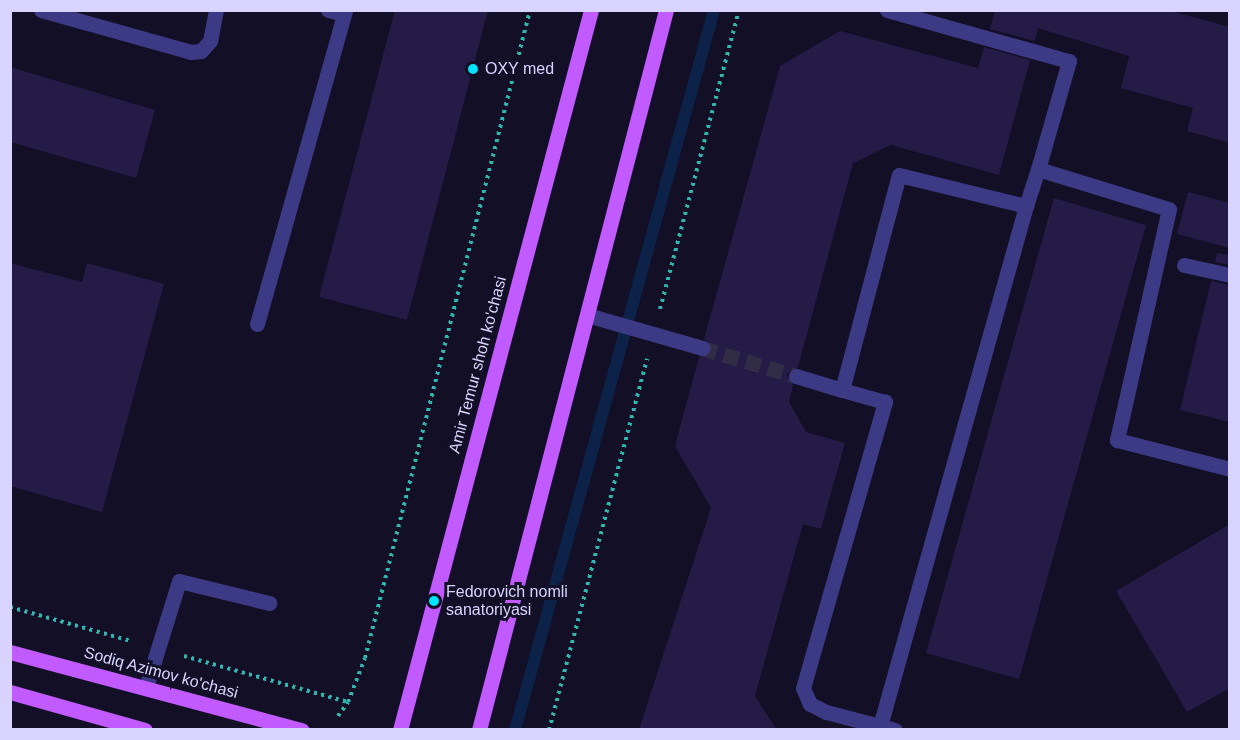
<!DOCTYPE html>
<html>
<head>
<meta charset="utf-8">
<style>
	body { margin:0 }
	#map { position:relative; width:1240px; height:740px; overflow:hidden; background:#130f26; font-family:Arial,sans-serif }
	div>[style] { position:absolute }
	.stream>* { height:12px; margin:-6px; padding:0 6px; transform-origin:6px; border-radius:6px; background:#0c2248 }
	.building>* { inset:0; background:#241b47 }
	.minor-tunnel>* { height:15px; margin-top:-7.5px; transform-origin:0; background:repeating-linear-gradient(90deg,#312d47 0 15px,transparent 0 23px) }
	.path>* { height:4px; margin-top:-2px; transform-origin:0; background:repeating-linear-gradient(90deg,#2fb8b0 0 3px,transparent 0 7.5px) }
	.minor>* { height:15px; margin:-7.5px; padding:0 7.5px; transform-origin:7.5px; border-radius:7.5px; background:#3d3a85 }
	.major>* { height:15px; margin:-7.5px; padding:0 7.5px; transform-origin:7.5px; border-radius:7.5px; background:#c25bff }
	.dots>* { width:16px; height:16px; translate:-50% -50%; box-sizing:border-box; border:3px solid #130f26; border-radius:50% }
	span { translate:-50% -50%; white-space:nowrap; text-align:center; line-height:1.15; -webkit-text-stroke:6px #130f26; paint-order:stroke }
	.poi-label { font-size:16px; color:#d9d4ff }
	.left { translate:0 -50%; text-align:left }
	.street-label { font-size:16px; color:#d9d4ff }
	.frame { position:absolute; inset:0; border:12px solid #d9d4ff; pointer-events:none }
</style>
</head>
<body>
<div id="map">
	<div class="stream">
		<i style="left:515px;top:730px;width:747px;rotate:-74.55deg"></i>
	</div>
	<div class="building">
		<i style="clip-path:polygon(395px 10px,488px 10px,407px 320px,319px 297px)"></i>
		<i style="clip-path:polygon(995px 10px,1167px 10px,1230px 27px,1230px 143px,1187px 131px,1193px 108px,1121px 88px,1129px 56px,1038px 28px,1035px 41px,990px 29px)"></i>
		<i style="clip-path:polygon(840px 31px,978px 68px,984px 47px,1030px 60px,999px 175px,891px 145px,853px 163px,798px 367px,787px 374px,793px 385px,789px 402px,806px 432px,845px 443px,821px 529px,803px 524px,755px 696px,776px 729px,639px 729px,711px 508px,675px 446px,699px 357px,711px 350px,704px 339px,780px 66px)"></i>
		<i style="clip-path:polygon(10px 67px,155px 110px,136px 178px,10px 142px)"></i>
		<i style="clip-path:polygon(1188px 192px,1230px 203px,1230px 248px,1177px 234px)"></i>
		<i style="clip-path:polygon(1054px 198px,1146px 225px,1019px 679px,926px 653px)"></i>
		<i style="clip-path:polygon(1217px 253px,1230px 255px,1230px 265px,1215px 262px)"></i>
		<i style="clip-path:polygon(10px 263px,82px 282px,87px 263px,164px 284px,102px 512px,10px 486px)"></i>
		<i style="clip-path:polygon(1211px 281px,1230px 285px,1230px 422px,1180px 410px)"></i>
		<i style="clip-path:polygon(1230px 524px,1230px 688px,1187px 712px,1116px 591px)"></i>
	</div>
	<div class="minor-tunnel">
		<i style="left:702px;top:348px;width:98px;rotate:16.6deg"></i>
	</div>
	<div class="path">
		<i style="left:660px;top:309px;width:309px;rotate:-75.2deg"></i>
		<i style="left:10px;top:607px;width:126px;rotate:15.7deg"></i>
		<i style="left:184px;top:656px;width:170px;rotate:15.7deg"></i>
		<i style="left:338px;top:716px;width:17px;rotate:-54deg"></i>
		<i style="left:348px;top:702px;width:47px;rotate:-68.9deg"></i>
		<i style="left:365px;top:658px;width:669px;rotate:-75.71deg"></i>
		<i style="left:549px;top:730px;width:384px;rotate:-75.2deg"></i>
	</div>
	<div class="minor">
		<i style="left:41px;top:10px;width:156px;rotate:15.6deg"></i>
		<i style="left:191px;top:52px;width:10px;rotate:-6deg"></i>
		<i style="left:201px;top:51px;width:13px;rotate:-48deg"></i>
		<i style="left:210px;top:41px;width:32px;rotate:-79deg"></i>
		<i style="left:328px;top:10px;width:16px;rotate:14deg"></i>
		<i style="left:887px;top:10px;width:189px;rotate:15.7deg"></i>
		<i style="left:1069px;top:61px;width:112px;rotate:106deg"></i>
		<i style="left:1038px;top:169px;width:137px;rotate:17deg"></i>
		<i style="left:1169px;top:209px;width:237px;rotate:102.7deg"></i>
		<i style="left:1117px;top:440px;width:117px;rotate:14.4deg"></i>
		<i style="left:1184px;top:265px;width:47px;rotate:12.3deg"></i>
		<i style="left:587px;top:315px;width:120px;rotate:16deg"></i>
		<i style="left:257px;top:324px;width:326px;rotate:-74.3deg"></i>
		<i style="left:796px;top:376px;width:48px;rotate:16.9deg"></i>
		<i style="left:146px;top:687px;width:111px;rotate:-72.7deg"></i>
		<i style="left:179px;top:581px;width:93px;rotate:13.7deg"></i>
		<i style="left:880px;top:726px;width:540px;rotate:-74.32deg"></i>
		<i style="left:895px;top:730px;width:71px;rotate:-165.4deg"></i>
		<i style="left:826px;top:712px;width:18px;rotate:-153deg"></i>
		<i style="left:810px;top:704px;width:17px;rotate:-114deg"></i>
		<i style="left:803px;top:688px;width:298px;rotate:-74deg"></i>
		<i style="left:885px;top:402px;width:45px;rotate:-164.4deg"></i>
		<i style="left:842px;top:390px;width:222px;rotate:-75.2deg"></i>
		<i style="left:899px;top:175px;width:131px;rotate:13.7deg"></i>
		<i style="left:1026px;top:206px;width:39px;rotate:-72deg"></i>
	</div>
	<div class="major">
		<i style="left:10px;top:652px;width:302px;rotate:15deg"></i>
		<i style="left:10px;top:692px;width:140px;rotate:15.7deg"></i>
		<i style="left:400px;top:730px;width:745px;rotate:-75.14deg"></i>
		<i style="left:479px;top:730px;width:744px;rotate:-75.44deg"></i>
	</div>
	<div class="dots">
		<i style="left:473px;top:69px;background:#00e5ff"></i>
		<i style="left:434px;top:601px;background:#00e5ff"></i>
	</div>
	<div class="poi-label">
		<span class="left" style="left:485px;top:69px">OXY med</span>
		<span class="left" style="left:446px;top:601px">Fedorovich nomli<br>sanatoriyasi</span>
	</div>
	<div class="street-label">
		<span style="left:478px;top:365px;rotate:-75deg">Amir Temur shoh ko'chasi</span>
		<span style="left:161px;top:673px;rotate:15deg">Sodiq Azimov ko'chasi</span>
	</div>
	<div class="frame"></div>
</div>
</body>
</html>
